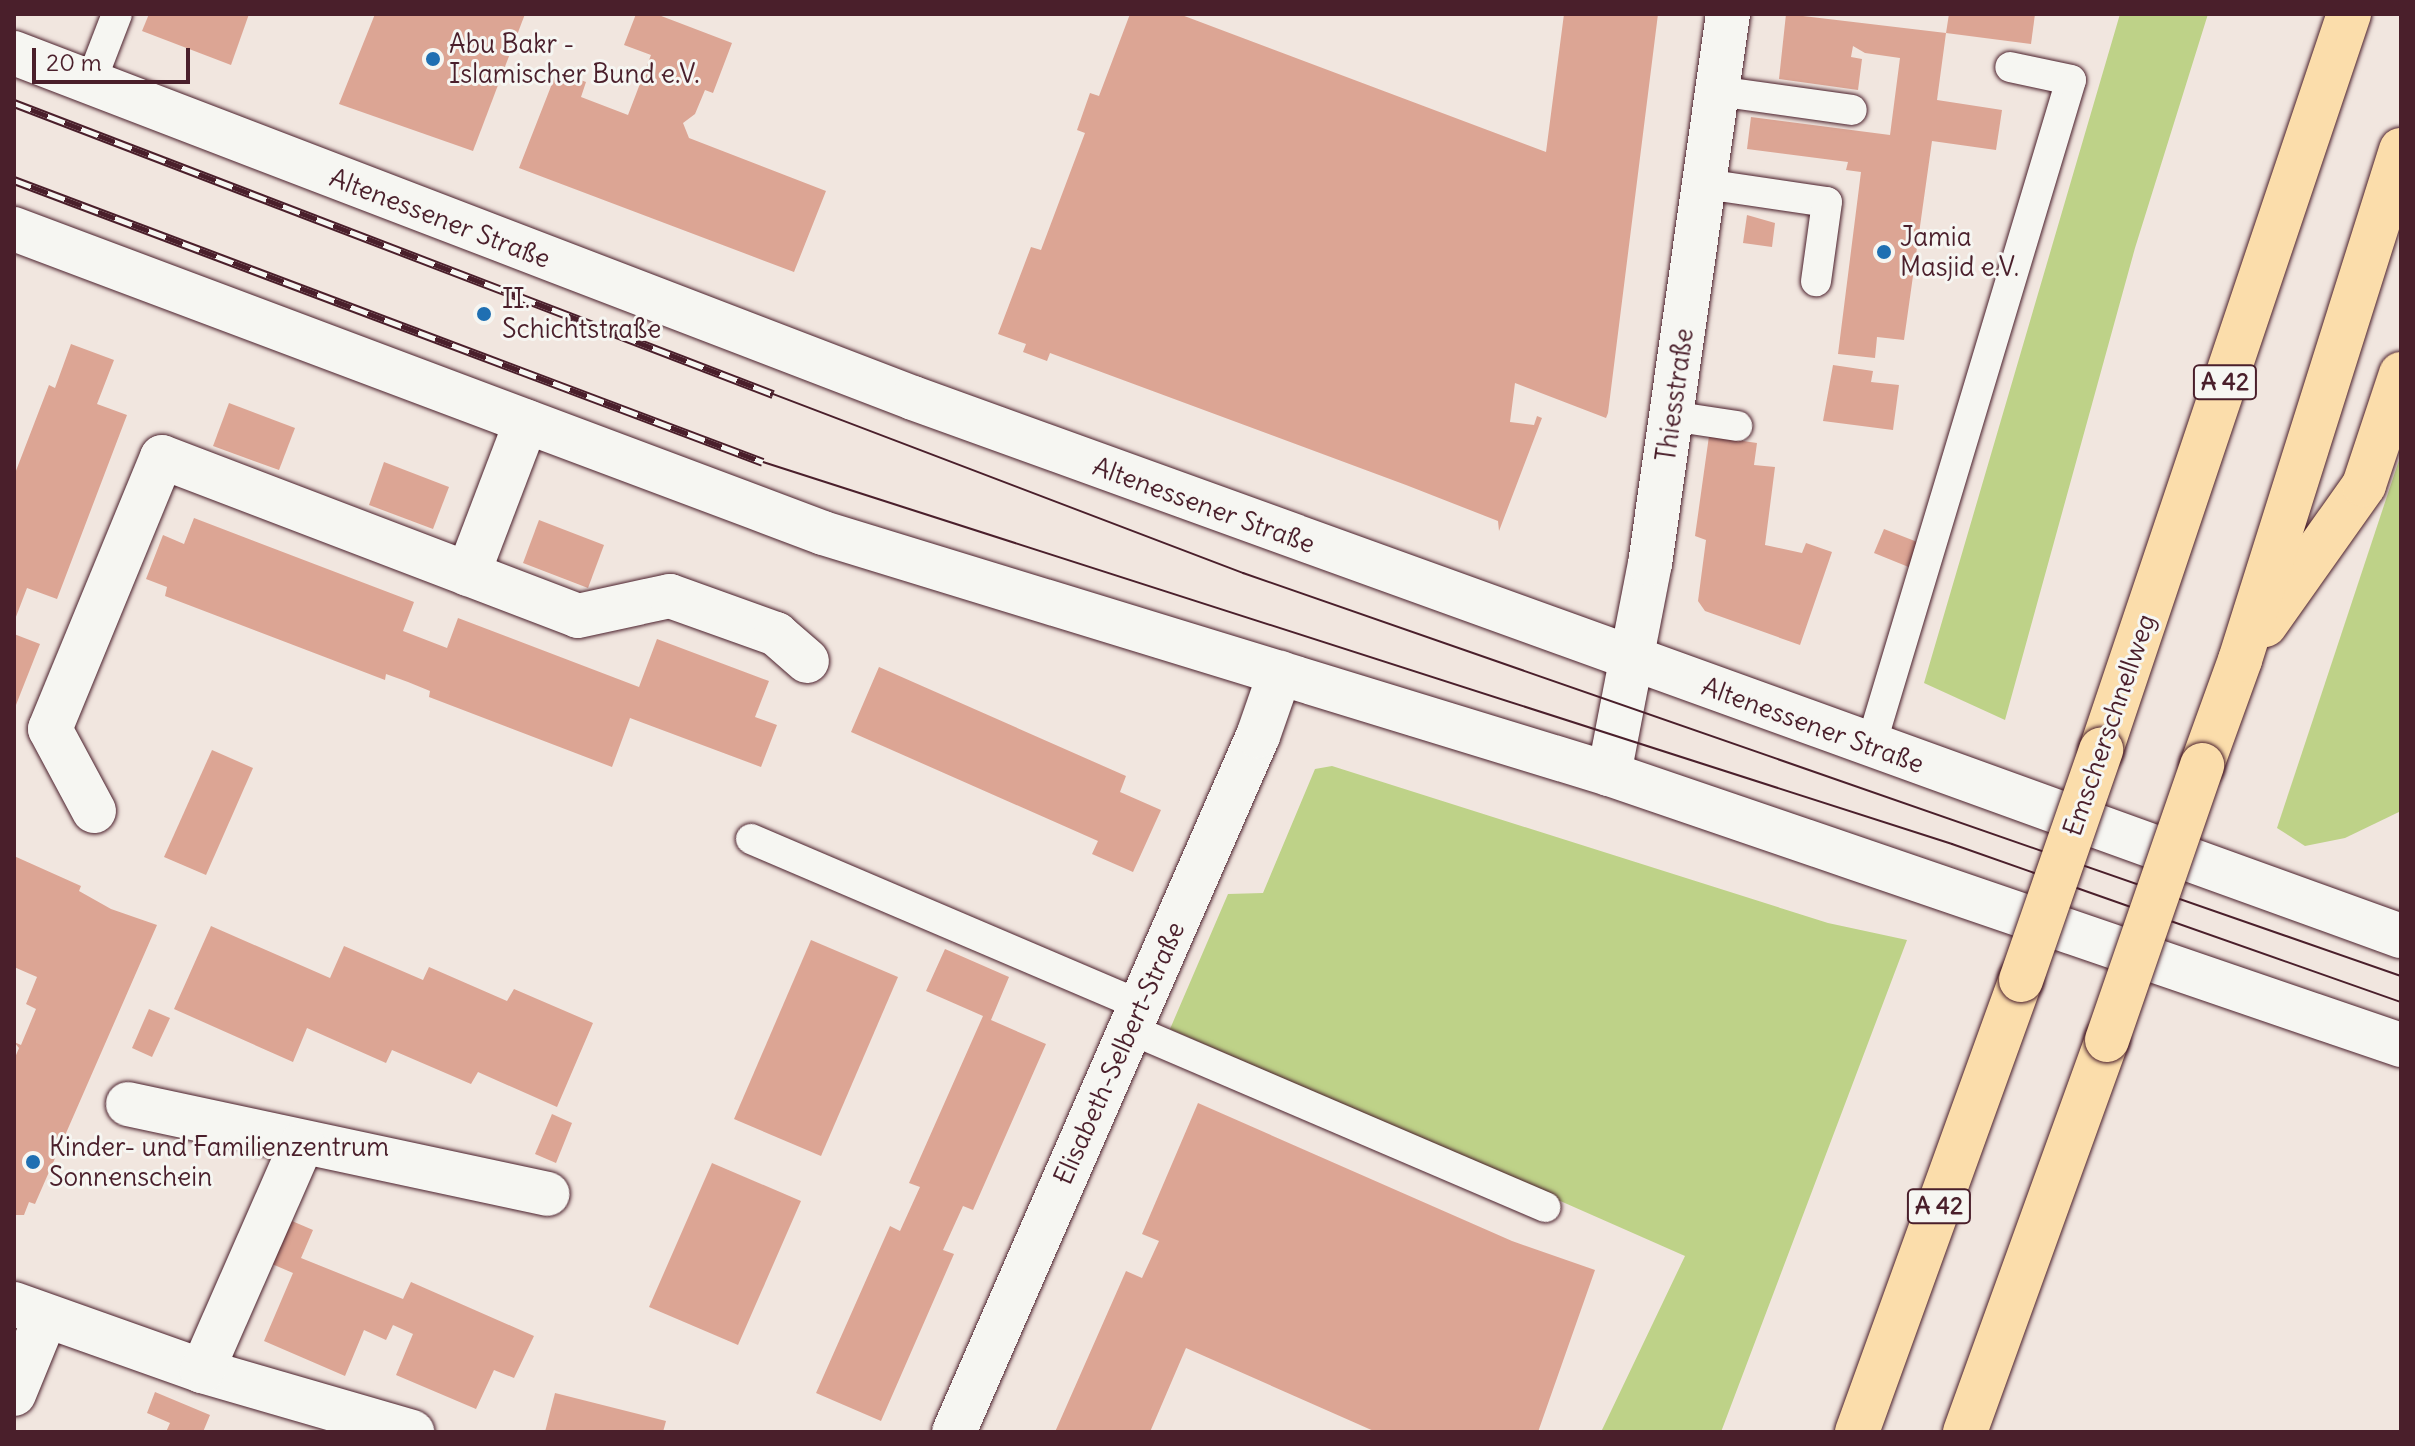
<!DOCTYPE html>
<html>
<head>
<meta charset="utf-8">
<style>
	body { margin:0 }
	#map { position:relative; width:2415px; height:1446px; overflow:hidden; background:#f1e6df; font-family:Delius,sans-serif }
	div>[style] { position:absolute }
	.green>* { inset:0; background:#bed288 }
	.building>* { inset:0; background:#dca594 }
	.roads { filter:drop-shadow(0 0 2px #4a1f2b) drop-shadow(0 0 2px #4a1f2b) }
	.lane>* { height:30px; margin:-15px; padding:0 15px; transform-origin:15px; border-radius:15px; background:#f6f6f2 }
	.street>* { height:44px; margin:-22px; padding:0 22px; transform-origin:22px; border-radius:22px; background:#f6f6f2 }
	.secondary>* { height:44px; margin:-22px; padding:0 22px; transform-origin:22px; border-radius:22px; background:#f6f6f2 }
	.highway>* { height:44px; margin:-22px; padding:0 22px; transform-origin:22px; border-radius:22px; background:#fbddab }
	.tram>* { height:2px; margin:-1px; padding:0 1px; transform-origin:1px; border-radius:1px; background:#4a1f2b }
	.rail>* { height:9px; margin-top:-4.5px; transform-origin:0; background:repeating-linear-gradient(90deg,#f6f6f2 0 18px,#4a1f2b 0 36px); box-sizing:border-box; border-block:2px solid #4a1f2b }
	.bridges { filter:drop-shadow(0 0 2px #4a1f2b) drop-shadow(0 0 2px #4a1f2b) }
	.highway-bridge>* { height:44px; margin:-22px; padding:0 22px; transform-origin:22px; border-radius:22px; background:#fbddab }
	.dots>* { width:22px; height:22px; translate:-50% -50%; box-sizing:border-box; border:4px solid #f6f6f2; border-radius:50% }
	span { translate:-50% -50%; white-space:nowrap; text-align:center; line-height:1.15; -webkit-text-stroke:6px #f6f6f2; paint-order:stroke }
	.shield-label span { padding:2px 6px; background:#f6f6f2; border:2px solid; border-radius:6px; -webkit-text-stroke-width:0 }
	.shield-label { font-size:24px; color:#4a1f2b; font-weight:700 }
	.poi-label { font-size:26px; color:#4a1f2b }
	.left { translate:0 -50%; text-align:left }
	.street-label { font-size:26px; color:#4a1f2b }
	.frame { position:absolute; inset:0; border:16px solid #4a1f2b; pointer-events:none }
	.scale { position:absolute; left:32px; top:48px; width:158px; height:36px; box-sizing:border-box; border:4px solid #4a1f2b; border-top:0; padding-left:10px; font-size:24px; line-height:28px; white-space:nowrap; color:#4a1f2b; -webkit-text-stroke:6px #f6f6f2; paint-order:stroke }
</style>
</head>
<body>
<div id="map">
	<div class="green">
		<i style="clip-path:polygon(2120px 14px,2208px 14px,2135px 248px,2005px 720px,1924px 683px)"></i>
		<i style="clip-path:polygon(2401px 454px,2401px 811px,2345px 838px,2305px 846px,2277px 828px)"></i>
		<i style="clip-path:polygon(1332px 766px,1828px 923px,1907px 940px,1721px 1432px,1601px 1432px,1685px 1256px,1170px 1029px,1228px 894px,1263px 893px,1315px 769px)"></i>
	</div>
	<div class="building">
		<i style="clip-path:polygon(149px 14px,249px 14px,231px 65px,142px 31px)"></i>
		<i style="clip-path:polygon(375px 14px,525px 14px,473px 151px,339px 104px)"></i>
		<i style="clip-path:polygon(636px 14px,656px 14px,732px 43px,713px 93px,705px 90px,695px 114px,683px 123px,689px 138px,826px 191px,794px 272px,519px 168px,557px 71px,586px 82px,581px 97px,628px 115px,651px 55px,624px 45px)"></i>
		<i style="clip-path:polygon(1130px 14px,1179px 14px,1546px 152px,1564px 14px,1658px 14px,1608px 413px,1606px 418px,1515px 383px,1510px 422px,1534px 425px,1537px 416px,1542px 418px,1499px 531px,1498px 521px,1406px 485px,1050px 353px,1047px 361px,1023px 352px,1026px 344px,998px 334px,1031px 247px,1041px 250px,1085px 133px,1077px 130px,1090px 93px,1099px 96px)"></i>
		<i style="clip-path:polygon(1786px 14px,1946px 33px,1937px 100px,2002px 110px,1996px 150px,1932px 141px,1904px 340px,1877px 337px,1875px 358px,1838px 354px,1861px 172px,1846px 170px,1848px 162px,1747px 149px,1751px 117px,1890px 135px,1900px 58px,1865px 53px,1853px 46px,1851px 57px,1862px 59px,1858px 90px,1779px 79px)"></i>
		<i style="clip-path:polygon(1949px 14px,2035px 14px,2031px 44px,1946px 33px)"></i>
		<i style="clip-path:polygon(1747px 215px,1775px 223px,1772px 247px,1743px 243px)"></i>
		<i style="clip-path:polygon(71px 344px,114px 360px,97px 404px,127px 415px,57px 599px,27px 588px,14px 622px,14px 476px,49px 385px,55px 388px)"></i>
		<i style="clip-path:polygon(1833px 365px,1873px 371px,1871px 382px,1899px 385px,1893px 430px,1823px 421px)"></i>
		<i style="clip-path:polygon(229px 403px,295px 428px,279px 470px,213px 446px)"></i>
		<i style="clip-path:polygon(1709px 436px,1757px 443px,1754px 465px,1775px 467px,1765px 545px,1802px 553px,1806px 543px,1832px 552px,1800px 645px,1705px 611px,1698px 601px,1706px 540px,1695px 536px)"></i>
		<i style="clip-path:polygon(384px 462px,449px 487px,433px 529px,369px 505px)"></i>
		<i style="clip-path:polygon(194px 518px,414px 602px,403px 631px,447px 648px,458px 618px,639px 687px,657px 639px,769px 681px,755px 717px,777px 725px,761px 767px,630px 718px,612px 767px,429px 697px,430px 691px,408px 682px,386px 674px,385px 680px,165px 596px,167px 587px,146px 579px,163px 535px,184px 544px)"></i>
		<i style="clip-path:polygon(539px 520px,604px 545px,588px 588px,523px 563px)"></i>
		<i style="clip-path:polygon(1884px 529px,1925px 545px,1916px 570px,1874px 553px)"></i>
		<i style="clip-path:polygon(14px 634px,40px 644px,14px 710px)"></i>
		<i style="clip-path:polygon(879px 667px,1126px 776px,1120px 792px,1161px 810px,1133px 872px,1092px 854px,1098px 841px,851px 732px)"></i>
		<i style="clip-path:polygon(212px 750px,253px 768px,206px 875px,164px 857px)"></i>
		<i style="clip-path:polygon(14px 856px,81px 886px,79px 891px,111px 909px,157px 925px,35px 1204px,29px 1202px,24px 1215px,14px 1215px,14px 1060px,19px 1048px,14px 1042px,21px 1045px,36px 1009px,26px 1004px,37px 977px,14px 967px)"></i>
		<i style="clip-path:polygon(211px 926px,330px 978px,344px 946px,423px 980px,429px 967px,507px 1001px,514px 989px,593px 1023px,557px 1107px,478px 1072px,471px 1084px,392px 1050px,386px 1063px,307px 1028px,293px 1062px,174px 1009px)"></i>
		<i style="clip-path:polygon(811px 940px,898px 977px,821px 1156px,734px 1119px)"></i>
		<i style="clip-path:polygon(945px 949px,1009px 977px,991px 1020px,1046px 1044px,973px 1210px,963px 1206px,943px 1250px,954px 1254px,881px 1421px,816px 1393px,890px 1226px,900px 1231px,920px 1187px,909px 1183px,983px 1016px,926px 991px)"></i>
		<i style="clip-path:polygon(149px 1009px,170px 1018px,152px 1057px,132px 1048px)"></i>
		<i style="clip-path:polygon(1198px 1103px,1512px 1241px,1595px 1270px,1538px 1432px,1376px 1432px,1186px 1348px,1150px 1432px,1055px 1432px,1126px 1271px,1142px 1278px,1159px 1241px,1142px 1234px)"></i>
		<i style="clip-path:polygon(552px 1114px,572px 1123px,556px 1163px,535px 1154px)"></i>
		<i style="clip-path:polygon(712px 1163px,801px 1201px,738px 1345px,649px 1307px)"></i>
		<i style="clip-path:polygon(292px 1221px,313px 1230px,301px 1258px,403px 1299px,411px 1282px,534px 1336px,514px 1378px,494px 1370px,476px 1409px,396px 1375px,413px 1334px,393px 1325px,386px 1340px,364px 1330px,345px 1376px,264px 1341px,293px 1273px,272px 1264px)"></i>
		<i style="clip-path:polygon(155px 1392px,210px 1415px,203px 1432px,166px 1432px,170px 1423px,147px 1413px)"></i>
		<i style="clip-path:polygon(555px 1393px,666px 1421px,663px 1432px,545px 1432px)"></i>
	</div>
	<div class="roads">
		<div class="lane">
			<i style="left:90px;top:84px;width:75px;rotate:-68.9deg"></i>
			<i style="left:1717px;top:91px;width:136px;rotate:8deg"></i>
			<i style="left:1705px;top:184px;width:123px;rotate:8.4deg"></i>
			<i style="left:1827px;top:202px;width:80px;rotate:97.9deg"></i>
			<i style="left:1671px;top:416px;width:67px;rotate:8.6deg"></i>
			<i style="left:1871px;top:745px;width:694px;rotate:-73.26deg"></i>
			<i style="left:2071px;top:80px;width:62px;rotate:-168deg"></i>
			<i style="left:751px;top:839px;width:423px;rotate:23.1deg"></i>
			<i style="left:1130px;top:1029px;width:452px;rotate:23.2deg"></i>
		</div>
		<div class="street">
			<i style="left:468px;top:574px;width:163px;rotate:-69.1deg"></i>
			<i style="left:1609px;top:774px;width:214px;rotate:-79deg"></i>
			<i style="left:1650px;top:564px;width:556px;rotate:-81.93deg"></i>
			<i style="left:94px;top:811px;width:93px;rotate:-118.2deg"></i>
			<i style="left:50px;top:729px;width:294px;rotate:-67.6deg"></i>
			<i style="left:162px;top:457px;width:445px;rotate:20.9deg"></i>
			<i style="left:578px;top:616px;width:94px;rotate:-12.3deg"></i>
			<i style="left:670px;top:596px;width:113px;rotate:19.7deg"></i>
			<i style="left:776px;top:634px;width:41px;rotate:41.1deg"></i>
			<i style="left:128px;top:1104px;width:429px;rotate:12.1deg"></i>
			<i style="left:14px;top:1304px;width:200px;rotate:19.6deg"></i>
			<i style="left:202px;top:1371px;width:219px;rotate:16.2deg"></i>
			<i style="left:202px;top:1371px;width:249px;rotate:-66.3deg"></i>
			<i style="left:14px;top:1394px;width:82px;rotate:-67.8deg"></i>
			<i style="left:954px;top:1432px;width:759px;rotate:-66.41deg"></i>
			<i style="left:1258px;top:736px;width:67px;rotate:-70.8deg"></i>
		</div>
		<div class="secondary">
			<i style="left:14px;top:53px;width:963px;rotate:20.99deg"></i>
			<i style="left:913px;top:398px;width:1582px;rotate:19.88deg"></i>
			<i style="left:14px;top:229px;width:864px;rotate:20.59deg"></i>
			<i style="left:823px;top:533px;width:822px;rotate:17.05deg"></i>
			<i style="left:1609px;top:774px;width:837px;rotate:18.89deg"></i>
		</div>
		<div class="highway">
			<i style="left:2265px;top:625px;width:171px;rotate:-54.7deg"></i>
			<i style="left:2364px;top:485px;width:117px;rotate:-71.6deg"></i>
			<i style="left:2101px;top:750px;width:777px;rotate:-71.38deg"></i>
			<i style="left:2202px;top:765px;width:112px;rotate:-70.1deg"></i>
			<i style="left:2240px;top:660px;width:535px;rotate:-72.48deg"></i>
			<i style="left:1857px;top:1432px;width:481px;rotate:-70.1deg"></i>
			<i style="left:1965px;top:1432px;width:417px;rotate:-70.1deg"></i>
		</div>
	</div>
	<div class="tram">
		<i style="left:773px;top:394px;width:503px;rotate:20.85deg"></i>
		<i style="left:1243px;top:573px;width:1226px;rotate:19.19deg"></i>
		<i style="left:763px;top:462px;width:1249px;rotate:17.81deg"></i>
		<i style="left:1952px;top:844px;width:476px;rotate:19.4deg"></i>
	</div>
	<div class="rail">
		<i style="left:14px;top:103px;width:813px;rotate:20.98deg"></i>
		<i style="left:14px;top:180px;width:800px;rotate:20.63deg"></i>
	</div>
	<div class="bridges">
		<div class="highway-bridge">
			<i style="left:2021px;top:980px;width:244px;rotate:-70.8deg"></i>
			<i style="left:2107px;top:1040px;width:291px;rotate:-70.9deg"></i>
		</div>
	</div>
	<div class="dots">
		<i style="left:433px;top:59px;background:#1f6fb2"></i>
		<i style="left:1884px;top:252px;background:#1f6fb2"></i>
		<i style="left:484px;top:314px;background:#1f6fb2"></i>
		<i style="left:33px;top:1162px;background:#1f6fb2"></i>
	</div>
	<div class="shield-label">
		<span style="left:2225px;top:382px">A 42</span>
		<span style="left:1939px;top:1206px">A 42</span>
	</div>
	<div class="poi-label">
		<span class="left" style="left:449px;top:59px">Abu Bakr -<br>Islamischer Bund e.V.</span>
		<span class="left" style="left:1900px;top:252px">Jamia<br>Masjid e.V.</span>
		<span class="left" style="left:502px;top:314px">II.<br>Schichtstraße</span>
		<span class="left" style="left:49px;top:1162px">Kinder- und Familienzentrum<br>Sonnenschein</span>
	</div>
	<div class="street-label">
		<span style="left:440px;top:218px;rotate:21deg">Altenessener Straße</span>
		<span style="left:1675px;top:395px;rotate:-82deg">Thiesstraße</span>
		<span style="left:1204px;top:505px;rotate:20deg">Altenessener Straße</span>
		<span style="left:1813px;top:725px;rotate:20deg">Altenessener Straße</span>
		<span style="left:2109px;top:725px;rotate:-71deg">Emscherschnellweg</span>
		<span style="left:1119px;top:1053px;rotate:-66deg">Elisabeth-Selbert-Straße</span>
	</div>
	<div class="frame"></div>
	<div class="scale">20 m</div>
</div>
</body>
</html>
